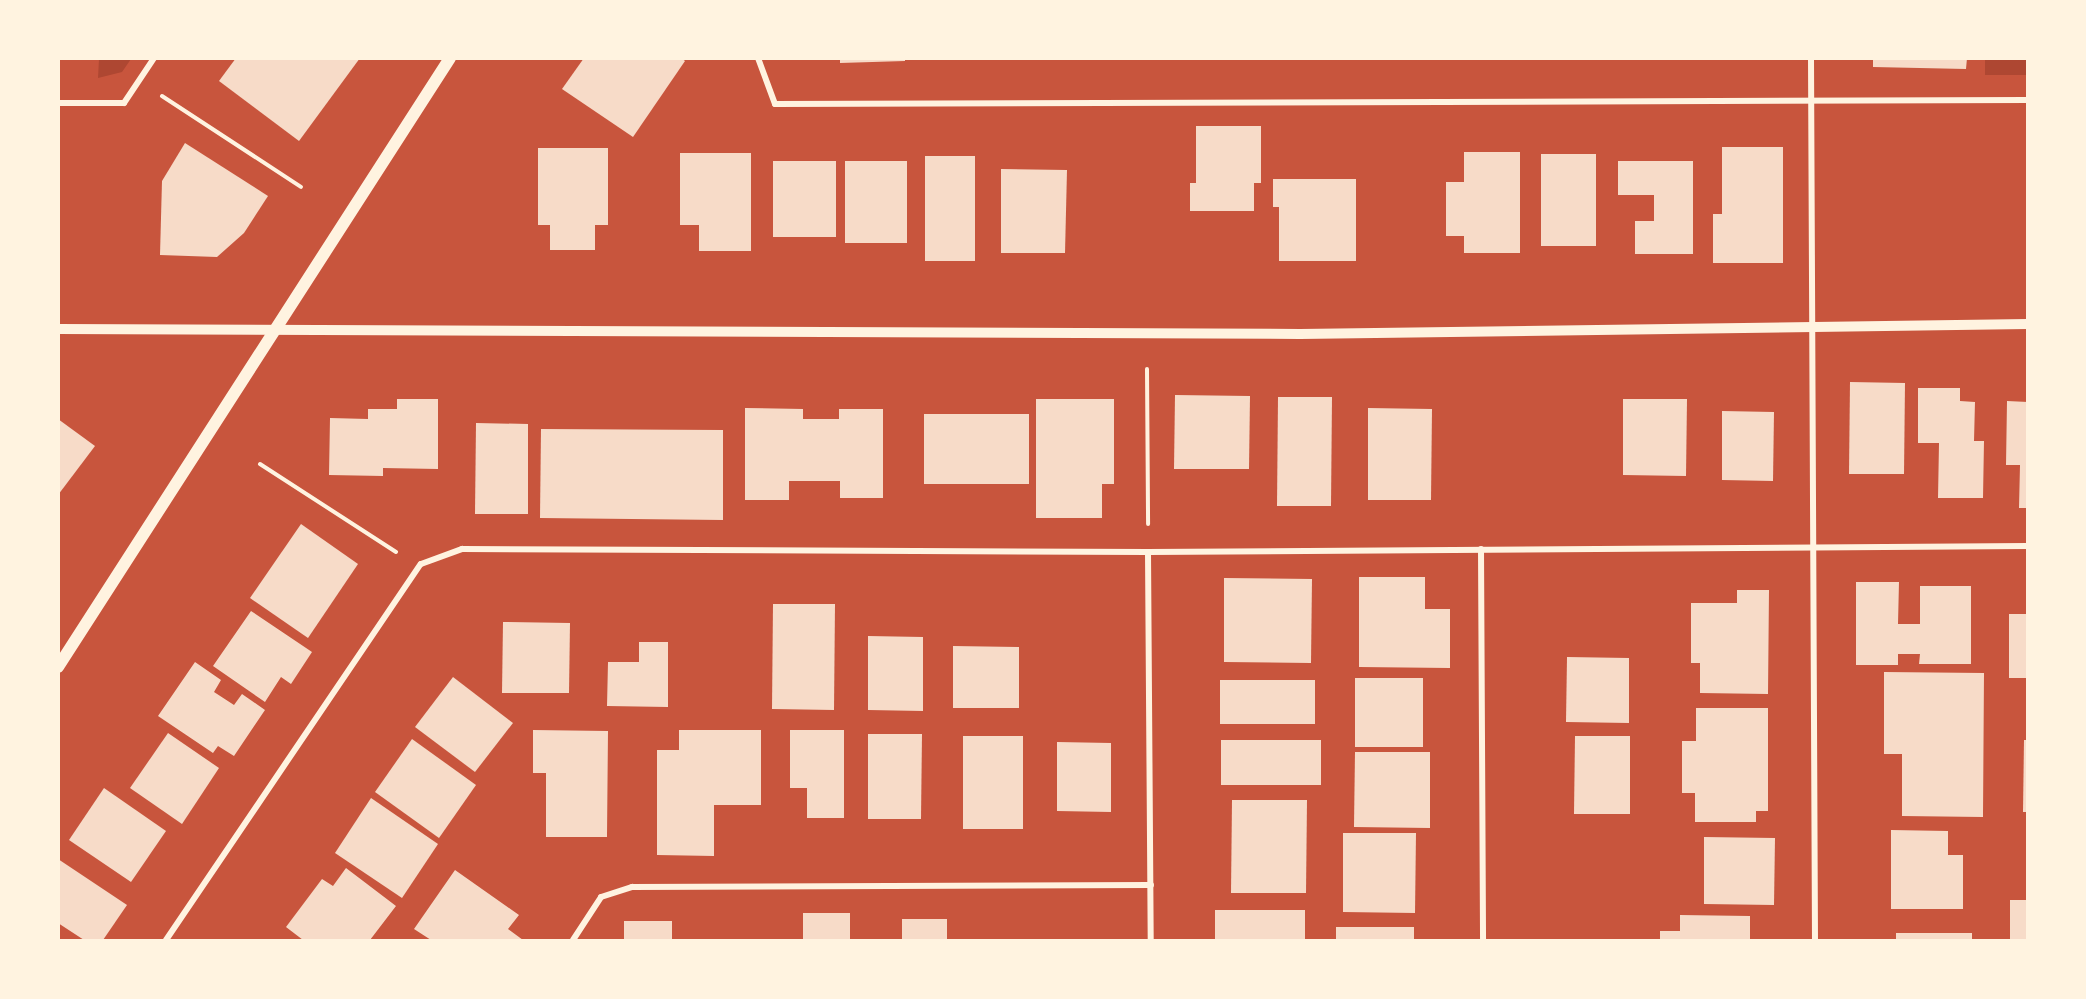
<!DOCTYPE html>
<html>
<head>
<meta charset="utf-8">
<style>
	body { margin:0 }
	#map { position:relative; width:2086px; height:999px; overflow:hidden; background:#c8553d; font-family:"Varela Round",sans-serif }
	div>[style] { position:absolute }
	.green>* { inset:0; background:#ae4732 }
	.building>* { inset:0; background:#f7dbc8 }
	.path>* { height:4px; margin:-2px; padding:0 2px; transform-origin:2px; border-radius:2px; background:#fff3e0 }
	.minor>* { height:6px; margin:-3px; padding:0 3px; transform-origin:3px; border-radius:3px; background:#fff3e0 }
	.tertiary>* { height:10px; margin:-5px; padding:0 5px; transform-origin:5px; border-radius:5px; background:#fff3e0 }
	.secondary>* { height:12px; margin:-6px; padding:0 6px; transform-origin:6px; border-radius:6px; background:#fff3e0 }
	span { translate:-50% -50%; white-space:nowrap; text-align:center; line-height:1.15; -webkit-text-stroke:6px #fff3e0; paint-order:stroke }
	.frame { position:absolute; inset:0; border:60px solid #fff3e0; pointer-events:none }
</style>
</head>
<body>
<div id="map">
	<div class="green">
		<i style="clip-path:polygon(99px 59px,99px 58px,131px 59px,122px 72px,98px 78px)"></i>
		<i style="clip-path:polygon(1985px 59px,2027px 59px,2027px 75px,1985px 75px)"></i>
	</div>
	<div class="building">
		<i style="clip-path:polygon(236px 58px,360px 58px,299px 141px,219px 81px)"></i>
		<i style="clip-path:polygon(584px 58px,681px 58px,685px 61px,633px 137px,562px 89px)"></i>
		<i style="clip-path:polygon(840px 58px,905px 58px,905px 61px,840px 63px)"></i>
		<i style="clip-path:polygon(1873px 58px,1967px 58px,1966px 69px,1873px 67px)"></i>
		<i style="clip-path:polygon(1196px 126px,1261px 126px,1261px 183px,1254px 183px,1254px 211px,1190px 211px,1190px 183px,1196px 183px)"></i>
		<i style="clip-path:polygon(185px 143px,268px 196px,244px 233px,217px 257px,160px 255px,162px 181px)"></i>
		<i style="clip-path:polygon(1722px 147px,1783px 147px,1783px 263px,1713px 263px,1713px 214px,1722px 214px)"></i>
		<i style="clip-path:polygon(538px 148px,608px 148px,608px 225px,595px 225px,595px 250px,550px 250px,550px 225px,538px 225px)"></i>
		<i style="clip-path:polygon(1464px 152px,1520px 152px,1520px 253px,1464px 253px,1464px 236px,1446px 236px,1446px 182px,1464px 182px)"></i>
		<i style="clip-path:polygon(680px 153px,751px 153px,751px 251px,699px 251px,699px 225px,680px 225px)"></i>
		<i style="clip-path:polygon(1541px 154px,1596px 154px,1596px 246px,1541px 246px)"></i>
		<i style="clip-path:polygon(925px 156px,975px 156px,975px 261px,925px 261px)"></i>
		<i style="clip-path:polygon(773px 161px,836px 161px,836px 237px,773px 237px)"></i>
		<i style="clip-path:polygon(845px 161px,907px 161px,907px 243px,845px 243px)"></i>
		<i style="clip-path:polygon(1618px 161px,1693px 161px,1693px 254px,1635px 254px,1635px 221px,1654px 221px,1654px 195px,1618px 195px)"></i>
		<i style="clip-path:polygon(1001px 169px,1067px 170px,1065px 253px,1001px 253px)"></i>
		<i style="clip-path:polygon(1273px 179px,1356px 179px,1356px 261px,1279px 261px,1279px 207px,1273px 207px)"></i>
		<i style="clip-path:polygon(1850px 382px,1905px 383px,1904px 474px,1849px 474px)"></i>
		<i style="clip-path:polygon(1918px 388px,1960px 388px,1960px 401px,1975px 402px,1974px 441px,1984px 441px,1983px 498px,1938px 498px,1939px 443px,1918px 443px)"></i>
		<i style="clip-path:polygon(1175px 395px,1250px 396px,1249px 469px,1174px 469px)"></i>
		<i style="clip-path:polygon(1278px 397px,1332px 397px,1331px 506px,1277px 506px)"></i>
		<i style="clip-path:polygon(397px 399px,438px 399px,438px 469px,383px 468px,383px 476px,329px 475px,330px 418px,368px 419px,368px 409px,397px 409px)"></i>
		<i style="clip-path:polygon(1036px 399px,1114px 399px,1114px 484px,1102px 484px,1102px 518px,1036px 518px)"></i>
		<i style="clip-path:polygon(1623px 399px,1687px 399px,1686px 476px,1623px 475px)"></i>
		<i style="clip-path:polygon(2007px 401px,2028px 402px,2028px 508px,2019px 508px,2020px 465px,2006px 465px)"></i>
		<i style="clip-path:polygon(745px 408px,803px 409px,803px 419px,839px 419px,839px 409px,883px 409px,883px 498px,840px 498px,840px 481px,789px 481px,789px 500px,745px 500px)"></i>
		<i style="clip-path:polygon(1368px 408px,1432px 409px,1431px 500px,1368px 500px)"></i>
		<i style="clip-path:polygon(1722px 411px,1774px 412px,1773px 481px,1722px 480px)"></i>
		<i style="clip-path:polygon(924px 414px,1029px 414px,1029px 484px,924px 484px)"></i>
		<i style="clip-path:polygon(58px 419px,95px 446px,58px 495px)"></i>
		<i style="clip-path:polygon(476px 423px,528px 424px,528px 514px,475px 514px)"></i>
		<i style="clip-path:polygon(541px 429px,723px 430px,723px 520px,540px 518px)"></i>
		<i style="clip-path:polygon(301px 524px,358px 564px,308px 638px,250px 598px)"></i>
		<i style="clip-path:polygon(1359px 577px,1425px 577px,1425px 609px,1450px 609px,1450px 668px,1359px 667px)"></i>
		<i style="clip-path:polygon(1224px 578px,1312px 579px,1311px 663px,1224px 662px)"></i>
		<i style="clip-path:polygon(1856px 582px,1899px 582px,1898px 624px,1920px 624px,1920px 586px,1971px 586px,1971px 664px,1919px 664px,1920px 654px,1898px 654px,1898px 665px,1856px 665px)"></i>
		<i style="clip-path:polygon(1737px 590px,1769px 590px,1768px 694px,1700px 693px,1700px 663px,1691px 663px,1691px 603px,1737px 603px)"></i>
		<i style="clip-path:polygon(773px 604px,835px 604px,834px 710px,772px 709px)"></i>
		<i style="clip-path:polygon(251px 611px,312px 652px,291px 684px,281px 677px,265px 702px,213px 666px)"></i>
		<i style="clip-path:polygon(2009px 614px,2028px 614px,2028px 678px,2009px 678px)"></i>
		<i style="clip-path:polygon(503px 622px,570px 623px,569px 693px,502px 693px)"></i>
		<i style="clip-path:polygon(868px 636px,923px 637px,923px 711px,868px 710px)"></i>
		<i style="clip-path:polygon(639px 642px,668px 642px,668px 707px,607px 706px,608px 662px,639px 662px)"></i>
		<i style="clip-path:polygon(953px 646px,1019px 647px,1019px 708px,953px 708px)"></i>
		<i style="clip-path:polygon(1567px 657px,1629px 658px,1629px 723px,1566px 722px)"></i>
		<i style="clip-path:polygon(195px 662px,221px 680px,214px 692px,234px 705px,242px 694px,265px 710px,234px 756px,218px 746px,213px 753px,158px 716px)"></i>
		<i style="clip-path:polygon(1884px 672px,1984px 673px,1983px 817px,1902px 816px,1902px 754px,1884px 754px)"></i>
		<i style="clip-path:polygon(453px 677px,513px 723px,475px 772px,415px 727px)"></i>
		<i style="clip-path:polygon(1355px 678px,1423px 678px,1423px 747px,1355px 747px)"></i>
		<i style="clip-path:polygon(1220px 680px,1315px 680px,1315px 724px,1220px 724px)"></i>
		<i style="clip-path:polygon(1696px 708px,1768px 708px,1768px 811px,1756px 811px,1756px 822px,1695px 822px,1695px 793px,1682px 793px,1682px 741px,1696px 741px)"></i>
		<i style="clip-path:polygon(533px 730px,608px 731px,607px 837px,546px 837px,546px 773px,533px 773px)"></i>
		<i style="clip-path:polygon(679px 730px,761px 730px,761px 805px,714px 805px,714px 856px,657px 855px,657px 750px,679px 750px)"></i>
		<i style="clip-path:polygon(790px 730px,844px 730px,844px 818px,807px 818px,807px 788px,790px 788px)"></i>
		<i style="clip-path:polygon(168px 733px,219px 768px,182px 824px,130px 788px)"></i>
		<i style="clip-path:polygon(868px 734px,922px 734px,921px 819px,868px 819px)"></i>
		<i style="clip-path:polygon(963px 736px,1023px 736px,1023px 829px,963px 829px)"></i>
		<i style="clip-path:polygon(1575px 736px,1630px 736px,1630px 814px,1574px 814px)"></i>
		<i style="clip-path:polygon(412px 739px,476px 785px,439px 838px,375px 792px)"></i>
		<i style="clip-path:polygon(1221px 740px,1321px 740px,1321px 785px,1221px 785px)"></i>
		<i style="clip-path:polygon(2024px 740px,2028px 740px,2028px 812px,2023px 812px)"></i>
		<i style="clip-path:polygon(1057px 742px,1111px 743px,1111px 812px,1057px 811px)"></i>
		<i style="clip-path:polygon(1355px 752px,1430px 752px,1430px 828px,1354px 827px)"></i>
		<i style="clip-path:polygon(104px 788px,166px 831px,131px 882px,69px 840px)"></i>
		<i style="clip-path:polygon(371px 798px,438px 844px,402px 898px,335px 853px)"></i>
		<i style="clip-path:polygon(1232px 800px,1307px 800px,1306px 893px,1231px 893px)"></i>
		<i style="clip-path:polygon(1891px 830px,1948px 831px,1948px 855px,1963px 855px,1963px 909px,1891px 909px)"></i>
		<i style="clip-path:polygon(1343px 833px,1416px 833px,1415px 913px,1343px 912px)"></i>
		<i style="clip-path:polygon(1704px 837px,1775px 838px,1774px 905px,1704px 904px)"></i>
		<i style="clip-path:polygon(58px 859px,127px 905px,103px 940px,84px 940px,58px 923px)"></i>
		<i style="clip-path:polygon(346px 868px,396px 906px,370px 940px,303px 940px,286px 927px,322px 879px,333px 886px)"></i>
		<i style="clip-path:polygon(455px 870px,519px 915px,508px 929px,523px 940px,431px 940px,414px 929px)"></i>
		<i style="clip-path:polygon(2010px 900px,2028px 900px,2028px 940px,2010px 940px)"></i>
		<i style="clip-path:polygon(1215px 910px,1305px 910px,1305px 940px,1215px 940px)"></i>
		<i style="clip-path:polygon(803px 913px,850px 913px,850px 940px,803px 940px)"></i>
		<i style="clip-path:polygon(1680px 915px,1750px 916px,1750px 940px,1660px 940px,1660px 931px,1680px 931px)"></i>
		<i style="clip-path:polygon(902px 919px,947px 919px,947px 940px,902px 940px)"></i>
		<i style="clip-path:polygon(624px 921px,672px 921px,672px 940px,624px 940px)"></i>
		<i style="clip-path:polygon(1336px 927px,1414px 927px,1414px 940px,1336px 940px)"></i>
		<i style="clip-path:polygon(1896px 933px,1972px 933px,1972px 940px,1896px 940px)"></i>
	</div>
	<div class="path">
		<i style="left:162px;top:96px;width:166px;rotate:33.2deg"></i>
		<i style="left:1147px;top:369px;width:155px;rotate:89.6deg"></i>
		<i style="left:260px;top:464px;width:162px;rotate:32.9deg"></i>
	</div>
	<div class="minor">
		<i style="left:758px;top:58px;width:49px;rotate:69.7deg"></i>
		<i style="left:775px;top:104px;width:1253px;rotate:-0.18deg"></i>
		<i style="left:1811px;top:58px;width:882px;rotate:89.74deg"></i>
		<i style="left:58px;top:103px;width:66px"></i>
		<i style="left:124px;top:103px;width:54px;rotate:-56.3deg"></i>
		<i style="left:1481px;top:549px;width:391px;rotate:89.7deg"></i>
		<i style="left:1148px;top:552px;width:388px;rotate:89.6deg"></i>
		<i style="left:166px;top:940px;width:454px;rotate:-55.9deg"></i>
		<i style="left:421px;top:564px;width:44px;rotate:-20.1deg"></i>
		<i style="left:462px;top:549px;width:686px;rotate:0.25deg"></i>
		<i style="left:1148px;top:552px;width:880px;rotate:-0.39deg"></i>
		<i style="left:573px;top:940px;width:51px;rotate:-56.9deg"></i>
		<i style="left:601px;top:897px;width:33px;rotate:-18deg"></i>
		<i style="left:632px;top:887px;width:519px;rotate:-0.22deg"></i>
	</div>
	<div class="tertiary">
		<i style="left:58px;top:329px;width:1242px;rotate:0.23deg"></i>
		<i style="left:1300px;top:334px;width:728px;rotate:-0.79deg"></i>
	</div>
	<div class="secondary">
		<i style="left:58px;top:667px;width:724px;rotate:-57.23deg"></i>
	</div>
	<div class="frame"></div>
</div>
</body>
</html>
